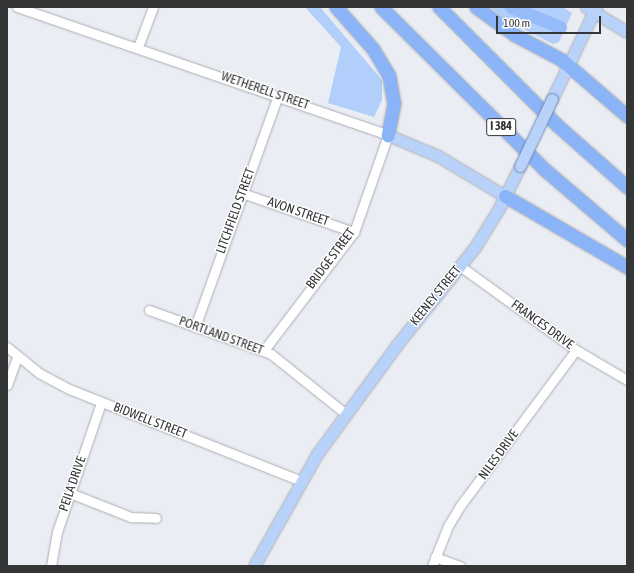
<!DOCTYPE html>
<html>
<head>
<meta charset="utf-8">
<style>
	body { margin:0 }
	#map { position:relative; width:634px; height:573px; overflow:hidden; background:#eaedf3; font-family:"Asap Condensed",sans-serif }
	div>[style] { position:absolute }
	.green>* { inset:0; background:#b2cefa }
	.river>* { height:13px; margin:-6.5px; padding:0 6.5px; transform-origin:6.5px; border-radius:6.5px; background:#95bbf8 }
	.roads { filter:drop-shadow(0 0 1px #abaeb4) drop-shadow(0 0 1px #abaeb4) }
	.minor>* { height:9px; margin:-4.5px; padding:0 4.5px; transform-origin:4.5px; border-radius:4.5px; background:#fff }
	.major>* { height:11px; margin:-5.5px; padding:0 5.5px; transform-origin:5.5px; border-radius:5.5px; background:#b9d2fa }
	.highway>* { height:13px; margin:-6.5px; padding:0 6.5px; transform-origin:6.5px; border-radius:6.5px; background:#8ab4f7 }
	.bridges { filter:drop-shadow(0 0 1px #6c88b4) drop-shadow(0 0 1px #6c88b4) }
	.major-bridge>* { height:11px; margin:-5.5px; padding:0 5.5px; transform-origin:5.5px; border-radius:5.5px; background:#b9d2fa }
	span { translate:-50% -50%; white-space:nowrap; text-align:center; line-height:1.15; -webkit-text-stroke:3px #fff; paint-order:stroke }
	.shield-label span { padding:1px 3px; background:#fff; border:1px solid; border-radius:3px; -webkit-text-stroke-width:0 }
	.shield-label { font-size:12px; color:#333537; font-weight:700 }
	.street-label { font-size:13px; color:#333537 }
	.frame { position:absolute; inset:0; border:8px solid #333537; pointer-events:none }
	.scale { position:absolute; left:496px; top:16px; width:105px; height:18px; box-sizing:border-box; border:2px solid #333537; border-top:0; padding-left:5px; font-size:12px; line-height:14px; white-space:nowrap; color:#333537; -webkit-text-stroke:3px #fff; paint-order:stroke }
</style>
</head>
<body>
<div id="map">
	<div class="green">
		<i style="clip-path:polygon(305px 7px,320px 7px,382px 80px,382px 100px,374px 117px,328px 103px,341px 47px)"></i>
		<i style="clip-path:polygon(490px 7px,563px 7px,572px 13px,559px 42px,553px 44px,508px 21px)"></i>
	</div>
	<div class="river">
		<i style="left:511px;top:7px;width:53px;rotate:22.2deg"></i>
	</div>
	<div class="roads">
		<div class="minor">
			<i style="left:17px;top:7px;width:392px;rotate:19deg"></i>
			<i style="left:388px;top:135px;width:103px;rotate:109.3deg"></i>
			<i style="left:354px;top:232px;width:148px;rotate:127.3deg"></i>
			<i style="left:138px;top:47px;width:43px;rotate:-69.4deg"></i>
			<i style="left:242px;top:193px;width:119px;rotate:19.2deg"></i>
			<i style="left:460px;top:266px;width:143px;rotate:35.9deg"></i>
			<i style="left:576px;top:350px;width:59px;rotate:30.5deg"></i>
			<i style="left:149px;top:310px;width:130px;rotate:19.8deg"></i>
			<i style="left:271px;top:354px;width:96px;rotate:38.7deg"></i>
			<i style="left:195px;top:327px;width:246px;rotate:-70.3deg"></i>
			<i style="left:7px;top:347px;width:41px;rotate:39.1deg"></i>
			<i style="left:39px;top:373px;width:34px;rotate:28deg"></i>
			<i style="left:69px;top:389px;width:250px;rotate:21.6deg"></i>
			<i style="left:7px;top:385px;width:30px;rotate:-70deg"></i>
			<i style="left:70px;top:493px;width:66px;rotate:21.5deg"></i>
			<i style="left:131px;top:517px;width:25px;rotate:2deg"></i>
			<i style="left:435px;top:557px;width:27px;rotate:20deg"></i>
			<i style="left:51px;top:566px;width:35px;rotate:-80deg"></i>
			<i style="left:57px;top:532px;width:136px;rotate:-71.2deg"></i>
			<i style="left:432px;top:566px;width:43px;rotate:-68.2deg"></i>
			<i style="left:448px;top:526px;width:23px;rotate:-59deg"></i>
			<i style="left:460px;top:506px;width:194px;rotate:-53.4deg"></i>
		</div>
		<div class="major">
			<i style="left:586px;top:7px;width:48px;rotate:31.4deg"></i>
			<i style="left:552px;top:99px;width:102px;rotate:-64.4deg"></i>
			<i style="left:388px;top:135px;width:54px;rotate:22.8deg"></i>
			<i style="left:438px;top:156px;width:78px;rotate:30.8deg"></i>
			<i style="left:254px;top:566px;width:129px;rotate:-60.6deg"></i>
			<i style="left:317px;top:454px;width:134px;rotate:-53.8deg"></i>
			<i style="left:396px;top:346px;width:127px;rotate:-51.4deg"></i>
			<i style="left:475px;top:247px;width:44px;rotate:-58.1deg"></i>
			<i style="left:498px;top:210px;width:49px;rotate:-63.4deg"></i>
		</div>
		<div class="highway">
			<i style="left:336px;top:7px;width:56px;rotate:48.6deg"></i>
			<i style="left:373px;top:49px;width:31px;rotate:59deg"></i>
			<i style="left:389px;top:76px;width:27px;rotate:80deg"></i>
			<i style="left:394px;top:103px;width:33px;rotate:101deg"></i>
			<i style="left:381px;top:7px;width:230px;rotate:44.8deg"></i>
			<i style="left:544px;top:169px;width:109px;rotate:40.5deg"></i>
			<i style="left:439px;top:7px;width:168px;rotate:45deg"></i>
			<i style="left:558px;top:126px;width:92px;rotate:41.5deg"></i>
			<i style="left:476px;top:7px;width:48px;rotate:35.7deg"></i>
			<i style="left:515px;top:35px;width:53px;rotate:28deg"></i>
			<i style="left:562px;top:60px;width:86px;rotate:40.7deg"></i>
			<i style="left:505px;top:196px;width:141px;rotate:30.2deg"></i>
		</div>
	</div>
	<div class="bridges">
		<div class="major-bridge">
			<i style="left:520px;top:166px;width:74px;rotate:-64.5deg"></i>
		</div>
	</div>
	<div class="shield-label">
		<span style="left:501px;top:127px">I 384</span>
	</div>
	<div class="street-label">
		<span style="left:265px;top:91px;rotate:19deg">WETHERELL STREET</span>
		<span style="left:236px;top:211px;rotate:-70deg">LITCHFIELD STREET</span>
		<span style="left:298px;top:212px;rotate:19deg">AVON STREET</span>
		<span style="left:331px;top:259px;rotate:-53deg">BRIDGE STREET</span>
		<span style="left:436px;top:296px;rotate:-51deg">KEENEY STREET</span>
		<span style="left:542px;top:325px;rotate:36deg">FRANCES DRIVE</span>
		<span style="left:221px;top:336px;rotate:20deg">PORTLAND STREET</span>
		<span style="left:150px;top:421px;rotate:21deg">BIDWELL STREET</span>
		<span style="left:499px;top:455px;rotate:-54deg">NILES DRIVE</span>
		<span style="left:73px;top:484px;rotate:-71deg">PEILA DRIVE</span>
	</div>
	<div class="frame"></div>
	<div class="scale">100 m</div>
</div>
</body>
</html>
